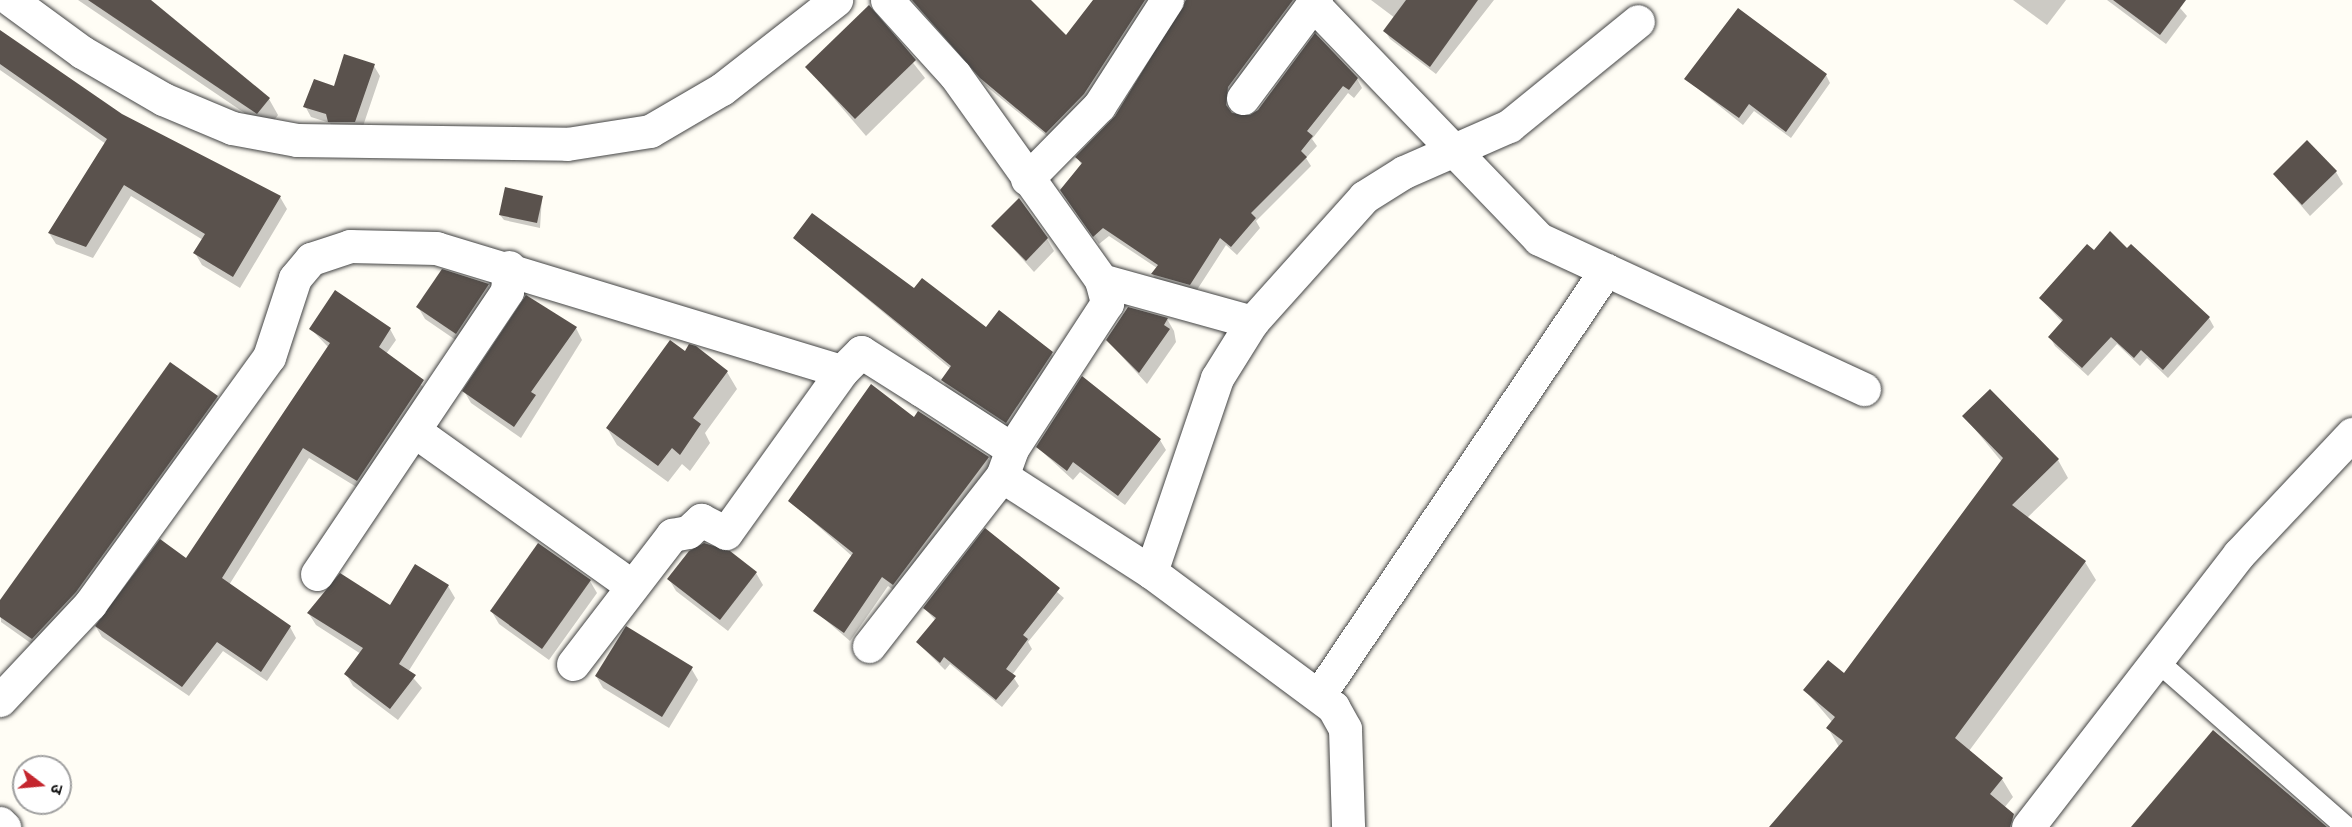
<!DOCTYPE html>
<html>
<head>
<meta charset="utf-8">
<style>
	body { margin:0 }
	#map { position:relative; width:2352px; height:827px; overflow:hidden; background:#fffdf5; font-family:"Source Serif 4","Noto Sans Devanagari",serif }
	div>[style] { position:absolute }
	.shadow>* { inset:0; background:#0003 }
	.building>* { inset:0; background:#5a524d }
	.roads { filter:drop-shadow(0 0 2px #444) drop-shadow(0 0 2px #444) }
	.lane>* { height:21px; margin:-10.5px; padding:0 10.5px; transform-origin:10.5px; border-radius:10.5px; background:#fff }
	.street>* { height:33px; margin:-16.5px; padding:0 16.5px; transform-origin:16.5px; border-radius:16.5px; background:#fff }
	span { translate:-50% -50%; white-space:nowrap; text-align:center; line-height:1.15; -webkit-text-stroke:6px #fff; paint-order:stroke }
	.north { position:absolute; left:12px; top:755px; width:60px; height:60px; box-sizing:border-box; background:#fff; border:2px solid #a0a0a0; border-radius:50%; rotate:106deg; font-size:16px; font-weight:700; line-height:24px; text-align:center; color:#111 }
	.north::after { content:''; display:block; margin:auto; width:21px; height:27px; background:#c4262e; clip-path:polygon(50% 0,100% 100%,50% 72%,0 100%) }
</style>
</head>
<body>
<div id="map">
	<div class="shadow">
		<i style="clip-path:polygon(78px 0,148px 0,269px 99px,278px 115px,268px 129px)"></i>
		<i style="clip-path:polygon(911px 0,1028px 0,1067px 37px,1094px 0,1155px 0,1089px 103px,1052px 140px,986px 86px)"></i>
		<i style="clip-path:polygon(1187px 0,1304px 0,1232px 96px,1231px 111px,1240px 118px,1357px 79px,1362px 88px,1354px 98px,1348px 93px,1312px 139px,1317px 146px,1306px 158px,1311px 166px,1256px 221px,1260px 228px,1237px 255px,1226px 245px,1195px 293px,1158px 283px,1153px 275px,1157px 268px,1109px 236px,1099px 244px,1067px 199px,1082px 166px,1077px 157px,1116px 117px)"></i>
		<i style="clip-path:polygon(1371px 0,1494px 0,1436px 74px,1390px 39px,1385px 31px,1395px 18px)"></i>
		<i style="clip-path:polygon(2013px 0,2066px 0,2047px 25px)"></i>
		<i style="clip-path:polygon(2107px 0,2173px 0,2187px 16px,2166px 44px)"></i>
		<i style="clip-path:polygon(869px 7px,925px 78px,866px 136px,807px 67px)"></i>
		<i style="clip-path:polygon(0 32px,122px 116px,280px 197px,287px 209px,240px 288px,202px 265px,195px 253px,203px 240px,131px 196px,93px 258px,56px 244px,49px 233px,106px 144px,0 70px)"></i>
		<i style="clip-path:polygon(374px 66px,380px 76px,361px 132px,335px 132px,330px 123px,311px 117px,305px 106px)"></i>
		<i style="clip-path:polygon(1826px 75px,1830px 83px,1791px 138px,1754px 111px,1743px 125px,1686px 79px)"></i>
		<i style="clip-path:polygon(2336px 172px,2343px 184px,2310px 216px,2274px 174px)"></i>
		<i style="clip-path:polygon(542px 197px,540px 228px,504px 220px,500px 215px)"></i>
		<i style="clip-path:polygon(993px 226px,1047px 239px,1054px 251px,1034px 272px)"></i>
		<i style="clip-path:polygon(794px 238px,986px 329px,1051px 353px,1057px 362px,1012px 431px,948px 389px,943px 381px,951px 369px)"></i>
		<i style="clip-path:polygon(2094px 252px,2209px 318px,2214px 327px,2168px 378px,2147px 358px,2140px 366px,2117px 344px,2088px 376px,2055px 346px,2050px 337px,2063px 323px,2040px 298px)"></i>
		<i style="clip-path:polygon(488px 285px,495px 297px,463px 345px,425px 319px,418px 307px)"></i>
		<i style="clip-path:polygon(335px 292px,390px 329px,396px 340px,386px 354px,429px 392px,363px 491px,309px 458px,229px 585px,290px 627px,296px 638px,267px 681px,223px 651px,189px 696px,102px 637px,96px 627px,186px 560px,329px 348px,311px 329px)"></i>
		<i style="clip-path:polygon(1128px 309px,1167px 319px,1174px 331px,1176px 342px,1147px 384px,1107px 340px)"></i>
		<i style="clip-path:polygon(576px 328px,582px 340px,521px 438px,471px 403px,464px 391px)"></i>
		<i style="clip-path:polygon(685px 353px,727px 372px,737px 389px,705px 433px,710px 443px,690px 471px,682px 464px,668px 482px,617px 445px,607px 428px)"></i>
		<i style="clip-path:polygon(217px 397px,223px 408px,39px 649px,1px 622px,0 603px)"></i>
		<i style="clip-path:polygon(1964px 416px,2058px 460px,2068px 478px,2027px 518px,2085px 562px,2096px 580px,1969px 751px,2002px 779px,2013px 797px,2004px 808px,2019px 827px,1777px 827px,1839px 747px,1828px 728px,1833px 723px,1805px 690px,1844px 675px,2002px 462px)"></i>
		<i style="clip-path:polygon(914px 419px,988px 458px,994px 467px,899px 594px,888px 586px,850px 641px,815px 611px,853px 557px,790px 501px)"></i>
		<i style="clip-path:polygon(1160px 440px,1166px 450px,1125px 505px,1080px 472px,1073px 480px,1037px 447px)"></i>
		<i style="clip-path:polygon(985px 530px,1064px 598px,1028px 642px,1032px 649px,1012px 675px,1019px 686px,1002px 707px,950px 664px,945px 670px,918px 643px,936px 621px,924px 608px)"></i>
		<i style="clip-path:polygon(756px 573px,763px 585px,728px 631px,676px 591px,669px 579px)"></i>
		<i style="clip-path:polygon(590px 581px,597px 593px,549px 660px,499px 624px,492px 612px)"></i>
		<i style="clip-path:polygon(448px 586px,455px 598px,408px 672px,422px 688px,398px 720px,353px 686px,346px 674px,361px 654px,316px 625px,309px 614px,391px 607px)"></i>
		<i style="clip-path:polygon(691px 668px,698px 680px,669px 728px,603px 688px,596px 676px)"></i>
	</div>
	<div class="building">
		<i style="clip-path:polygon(88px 0,151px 0,270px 98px,257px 114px)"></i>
		<i style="clip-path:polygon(912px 0,1031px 0,1066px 35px,1093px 0,1145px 0,1084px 94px,1046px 133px,980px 78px)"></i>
		<i style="clip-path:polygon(1186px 0,1293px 0,1228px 87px,1226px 105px,1232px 113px,1250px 115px,1258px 110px,1315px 33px,1358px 78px,1349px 90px,1343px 86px,1307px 131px,1313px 136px,1301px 151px,1307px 157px,1251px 213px,1256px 218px,1231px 247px,1220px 238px,1190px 285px,1151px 274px,1158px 265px,1103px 228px,1093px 237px,1060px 190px,1082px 163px,1075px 157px,1115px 116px)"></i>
		<i style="clip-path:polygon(1406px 0,1478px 0,1430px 67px,1383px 31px)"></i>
		<i style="clip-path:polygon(2113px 0,2186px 0,2160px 35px)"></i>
		<i style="clip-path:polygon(869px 5px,916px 60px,855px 119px,805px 67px)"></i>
		<i style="clip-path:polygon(1738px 8px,1827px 74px,1786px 132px,1749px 104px,1739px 118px,1684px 79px)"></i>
		<i style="clip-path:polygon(0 30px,122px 114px,281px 196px,233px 277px,193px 253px,205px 234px,124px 185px,86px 247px,48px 233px,107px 139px,0 64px)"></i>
		<i style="clip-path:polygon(344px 54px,375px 64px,355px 122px,328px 122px,326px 114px,303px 107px,314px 79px,334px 86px)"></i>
		<i style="clip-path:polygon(2307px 140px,2337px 171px,2302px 205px,2273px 174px)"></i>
		<i style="clip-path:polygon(505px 187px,543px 196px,537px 223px,499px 215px)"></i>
		<i style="clip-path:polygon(1019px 198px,1048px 238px,1026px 261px,991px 226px)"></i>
		<i style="clip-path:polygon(812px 213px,914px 288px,922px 278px,986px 327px,999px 310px,1053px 352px,1006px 423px,941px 380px,951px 366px,793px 238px)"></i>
		<i style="clip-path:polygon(2110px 231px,2127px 248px,2131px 244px,2210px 317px,2163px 370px,2141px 350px,2134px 358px,2111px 337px,2082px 368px,2048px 337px,2063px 320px,2039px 298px,2087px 244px,2094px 250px)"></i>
		<i style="clip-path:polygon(442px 269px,489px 284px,456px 334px,416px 307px)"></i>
		<i style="clip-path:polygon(335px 290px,391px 328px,379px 347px,424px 380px,357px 481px,303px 448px,222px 578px,291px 626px,261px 672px,217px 642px,182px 687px,95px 626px,160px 539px,186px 558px,330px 343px,309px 329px)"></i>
		<i style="clip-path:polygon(526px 295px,577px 327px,531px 392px,536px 395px,514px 427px,462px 391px)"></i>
		<i style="clip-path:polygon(1128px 307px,1168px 318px,1164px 325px,1170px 329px,1139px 373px,1106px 340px)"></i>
		<i style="clip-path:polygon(670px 340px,685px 351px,689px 344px,696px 346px,728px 371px,693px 418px,701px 424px,680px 455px,672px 448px,658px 466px,606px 428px)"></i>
		<i style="clip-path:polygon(170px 362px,218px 396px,76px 592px,32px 639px,0 617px,0 600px)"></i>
		<i style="clip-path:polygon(1082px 376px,1161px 439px,1118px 496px,1073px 462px,1067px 471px,1036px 447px)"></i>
		<i style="clip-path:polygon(871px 384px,914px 417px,918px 411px,989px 457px,893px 585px,882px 577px,844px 633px,813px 611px,853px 553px,788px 501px)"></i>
		<i style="clip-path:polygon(1990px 389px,2059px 459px,2012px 505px,2086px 561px,1955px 738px,2003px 778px,1990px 794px,2014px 814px,2010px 827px,1769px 827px,1843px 741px,1826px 728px,1835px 717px,1803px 690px,1828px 660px,1844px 673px,2003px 458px,1962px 416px)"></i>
		<i style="clip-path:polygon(985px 528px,1060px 588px,1023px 635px,1028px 639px,1006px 669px,1016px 676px,996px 700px,944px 657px,940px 663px,916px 642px,936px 618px,923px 608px)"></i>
		<i style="clip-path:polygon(538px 543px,591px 580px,542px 649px,490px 611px)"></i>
		<i style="clip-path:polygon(704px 543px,730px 551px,757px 572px,720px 620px,667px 579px,689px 551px)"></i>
		<i style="clip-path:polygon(415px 564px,449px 585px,399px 664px,416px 675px,390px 709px,344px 674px,363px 648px,307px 613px,340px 573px,390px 605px)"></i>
		<i style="clip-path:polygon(626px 626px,693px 667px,662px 717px,595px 676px)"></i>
		<i style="clip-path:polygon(2213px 730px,2306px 809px,2327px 827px,2131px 827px)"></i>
	</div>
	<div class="roads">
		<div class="lane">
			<i style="left:2156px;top:660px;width:253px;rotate:41.3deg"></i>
		</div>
		<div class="street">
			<i style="left:11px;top:0;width:88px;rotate:36.2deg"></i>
			<i style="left:82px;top:52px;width:94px;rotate:30.1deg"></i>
			<i style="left:163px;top:99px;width:75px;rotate:22.8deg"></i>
			<i style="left:232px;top:128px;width:66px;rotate:10.5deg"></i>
			<i style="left:297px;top:140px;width:270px;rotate:0.8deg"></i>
			<i style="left:567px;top:144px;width:84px;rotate:-8.9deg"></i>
			<i style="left:650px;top:131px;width:83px;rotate:-30.3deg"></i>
			<i style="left:722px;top:89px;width:145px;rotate:-38deg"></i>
			<i style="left:887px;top:0;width:101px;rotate:47.8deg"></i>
			<i style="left:955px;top:75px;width:252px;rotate:54.5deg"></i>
			<i style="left:1101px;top:280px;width:24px;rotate:75deg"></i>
			<i style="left:1107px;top:303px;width:174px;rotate:123.1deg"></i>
			<i style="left:1313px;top:4px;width:326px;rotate:46.1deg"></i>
			<i style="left:1539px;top:239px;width:358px;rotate:24.8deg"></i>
			<i style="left:1243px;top:98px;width:122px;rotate:-53.3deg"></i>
			<i style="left:1027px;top:179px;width:103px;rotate:-45.4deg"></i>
			<i style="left:1099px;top:106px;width:126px;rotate:-57.3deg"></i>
			<i style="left:1101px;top:280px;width:157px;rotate:15.5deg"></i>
			<i style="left:416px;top:432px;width:265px;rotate:35.5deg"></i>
			<i style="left:1151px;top:572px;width:205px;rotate:-71.2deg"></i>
			<i style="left:1217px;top:378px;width:66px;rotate:-58deg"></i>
			<i style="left:1252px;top:322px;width:168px;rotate:-48.1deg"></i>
			<i style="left:1364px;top:197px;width:47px;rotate:-32deg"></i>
			<i style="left:1404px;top:172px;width:115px;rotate:-23.7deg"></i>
			<i style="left:1509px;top:126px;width:166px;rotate:-39.1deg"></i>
			<i style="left:317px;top:574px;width:341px;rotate:-56.1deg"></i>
			<i style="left:507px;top:291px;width:24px;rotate:-85deg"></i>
			<i style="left:869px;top:646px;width:216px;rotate:-52deg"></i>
			<i style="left:573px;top:664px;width:163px;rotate:-52.5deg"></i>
			<i style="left:672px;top:535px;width:16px;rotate:-11deg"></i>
			<i style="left:688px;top:532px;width:18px;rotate:-43deg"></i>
			<i style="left:701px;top:520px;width:28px;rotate:27deg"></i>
			<i style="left:726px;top:533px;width:199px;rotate:-54.4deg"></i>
			<i style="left:1319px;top:695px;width:513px;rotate:-55.97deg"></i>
			<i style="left:0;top:700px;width:132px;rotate:-46.8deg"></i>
			<i style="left:90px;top:604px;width:305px;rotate:-54.1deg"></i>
			<i style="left:269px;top:357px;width:83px;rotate:-71.8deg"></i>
			<i style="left:295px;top:278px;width:25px;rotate:-50deg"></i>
			<i style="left:311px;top:259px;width:41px;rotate:-18.4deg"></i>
			<i style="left:350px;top:246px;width:86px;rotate:1.3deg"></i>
			<i style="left:436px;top:248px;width:424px;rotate:16.9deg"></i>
			<i style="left:842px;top:371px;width:27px;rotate:-45deg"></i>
			<i style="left:861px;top:352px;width:71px;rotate:32.3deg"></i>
			<i style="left:921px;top:390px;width:108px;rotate:33deg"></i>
			<i style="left:1012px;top:449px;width:29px;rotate:110deg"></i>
			<i style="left:1002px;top:476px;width:177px;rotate:32.8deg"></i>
			<i style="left:1151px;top:572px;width:227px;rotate:36.6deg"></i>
			<i style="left:1333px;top:707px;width:25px;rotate:61deg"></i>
			<i style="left:1345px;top:729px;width:98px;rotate:88.2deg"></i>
			<i style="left:0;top:823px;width:6px;rotate:45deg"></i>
			<i style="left:2028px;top:827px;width:345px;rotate:-52.3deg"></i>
			<i style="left:2239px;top:554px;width:165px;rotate:-46.7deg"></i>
		</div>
	</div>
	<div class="north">उ</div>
</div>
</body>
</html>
